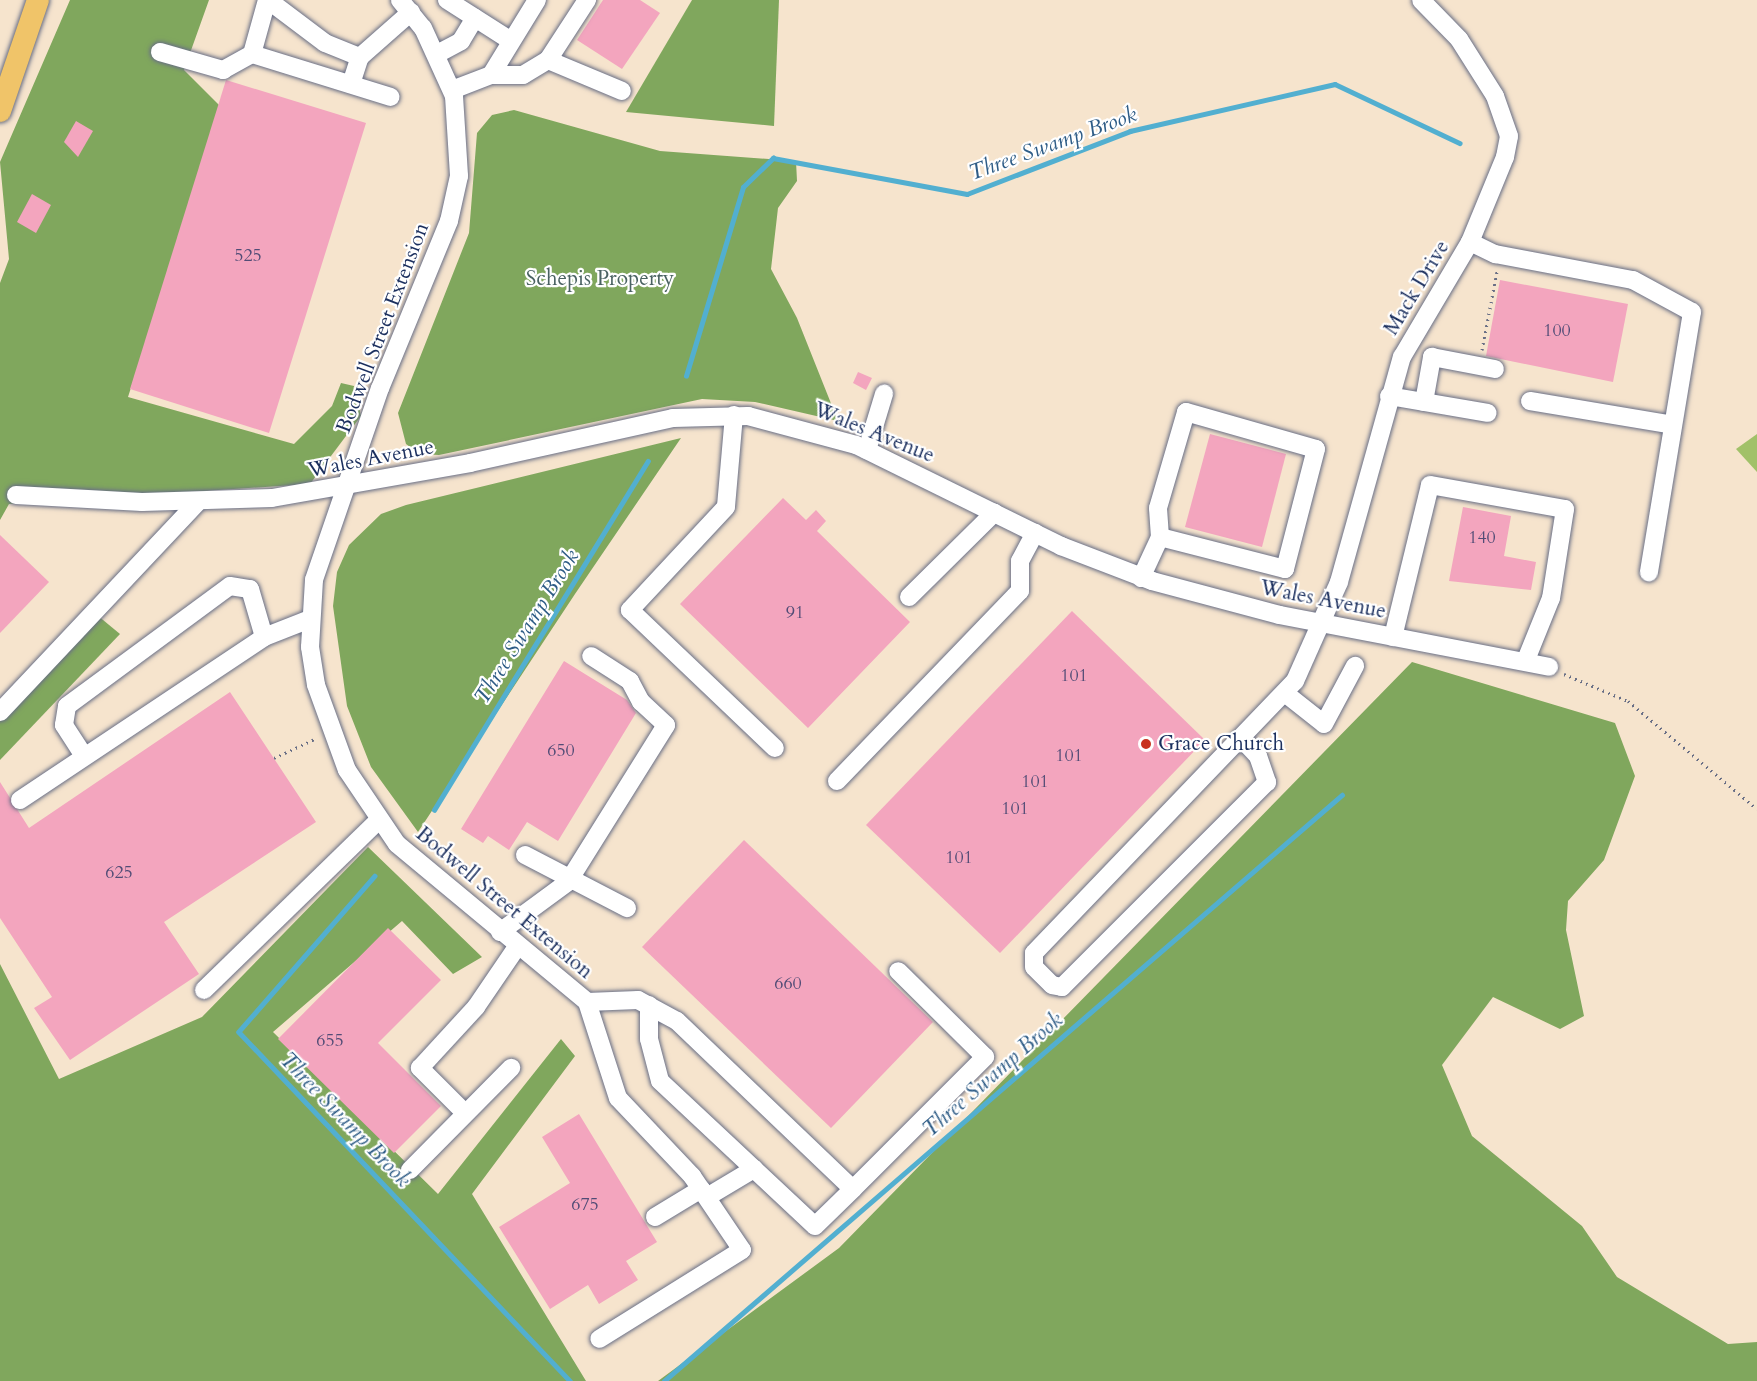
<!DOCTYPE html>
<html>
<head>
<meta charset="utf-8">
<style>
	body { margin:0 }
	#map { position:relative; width:1757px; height:1381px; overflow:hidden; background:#f6e4cd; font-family:Cardo,serif }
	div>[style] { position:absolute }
	.green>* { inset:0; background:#a1c169 }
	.forest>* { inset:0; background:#80a75d }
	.stream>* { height:4.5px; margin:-2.25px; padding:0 2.25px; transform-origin:2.25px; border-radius:2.25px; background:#52afd0 }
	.building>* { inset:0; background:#f3a5be }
	.path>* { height:3px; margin-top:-1.5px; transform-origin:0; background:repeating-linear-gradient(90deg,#686e85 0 1.5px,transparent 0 6px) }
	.roads { filter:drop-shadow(0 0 2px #686e85) drop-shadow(0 0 2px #686e85) }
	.minor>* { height:18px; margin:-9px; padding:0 9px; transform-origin:9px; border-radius:9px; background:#fff }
	.major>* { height:22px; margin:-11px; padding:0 11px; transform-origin:11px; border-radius:11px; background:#f0c469 }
	.dots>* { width:16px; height:16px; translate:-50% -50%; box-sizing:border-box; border:3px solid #fff; border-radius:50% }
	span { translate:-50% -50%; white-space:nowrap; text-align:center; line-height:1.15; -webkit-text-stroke:4.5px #fff; paint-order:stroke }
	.number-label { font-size:18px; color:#514c76 }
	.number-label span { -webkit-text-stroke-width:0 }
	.park-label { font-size:21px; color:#4a6262 }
	.street-label { font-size:21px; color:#1b2f5e }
	.poi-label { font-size:21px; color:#1b2f5e }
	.left { translate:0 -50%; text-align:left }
	.water-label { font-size:22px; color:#2e5c86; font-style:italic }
</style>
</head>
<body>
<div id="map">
	<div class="green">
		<i style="clip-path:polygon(1757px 434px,1757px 472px,1736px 449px)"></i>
	</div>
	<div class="forest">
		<i style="clip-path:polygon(70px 0,209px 0,184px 70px,221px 107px,128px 397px,294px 444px,332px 406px,341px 383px,354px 386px,361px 416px,310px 484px,9px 504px,0 520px,0 283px,9px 259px,0 162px)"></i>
		<i style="clip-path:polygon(692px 0,779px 0,774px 126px,626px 112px)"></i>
		<i style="clip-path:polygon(514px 110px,660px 151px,796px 161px,797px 181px,778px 208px,771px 269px,797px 318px,838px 421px,755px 402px,702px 399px,439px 455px,420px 454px,406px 444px,398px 413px,469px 233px,477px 133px,492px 115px)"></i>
		<i style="clip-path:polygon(681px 438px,575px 594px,418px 832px,371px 767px,347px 706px,333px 606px,337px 572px,349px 545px,381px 514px,406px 505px)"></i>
		<i style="clip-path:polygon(97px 615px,120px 634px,0 760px,0 711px)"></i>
		<i style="clip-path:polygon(1412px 662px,1615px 723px,1635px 776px,1604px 860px,1568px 901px,1566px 930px,1584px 1016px,1560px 1029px,1493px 997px,1442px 1065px,1472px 1136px,1582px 1226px,1617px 1277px,1728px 1344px,1757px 1342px,1757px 1381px,658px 1381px,839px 1248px)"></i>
		<i style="clip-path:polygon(368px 847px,482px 957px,453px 974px,402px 921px,273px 1032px,438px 1194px,561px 1039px,575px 1056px,472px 1194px,586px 1381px,0 1381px,0 964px,59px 1079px,202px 1017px)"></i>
	</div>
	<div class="stream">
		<i style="left:686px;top:376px;width:197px;rotate:-73.2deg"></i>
		<i style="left:743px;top:187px;width:42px;rotate:-44deg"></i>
		<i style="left:773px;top:158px;width:197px;rotate:10.5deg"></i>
		<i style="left:967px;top:194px;width:175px;rotate:-21.1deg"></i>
		<i style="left:1130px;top:131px;width:210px;rotate:-12.9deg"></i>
		<i style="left:1335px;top:84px;width:138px;rotate:25.3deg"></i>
		<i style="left:434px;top:810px;width:409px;rotate:-58.5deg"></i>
		<i style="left:375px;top:876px;width:207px;rotate:131.1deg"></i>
		<i style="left:239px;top:1032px;width:481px;rotate:46.5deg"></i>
		<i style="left:664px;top:1381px;width:896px;rotate:-40.84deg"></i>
	</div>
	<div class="building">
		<i style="clip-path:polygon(603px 0,640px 0,660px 13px,622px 69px,577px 40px)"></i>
		<i style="clip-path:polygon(226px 80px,366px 123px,269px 433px,130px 389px)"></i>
		<i style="clip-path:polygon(76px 121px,93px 131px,78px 157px,64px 142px)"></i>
		<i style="clip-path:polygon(32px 194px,51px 205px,36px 233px,17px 222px)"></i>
		<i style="clip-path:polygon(1500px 280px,1628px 304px,1613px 382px,1486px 356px)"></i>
		<i style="clip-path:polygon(858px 372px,872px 378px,866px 390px,853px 383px)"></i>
		<i style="clip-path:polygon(1210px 434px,1286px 454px,1262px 547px,1185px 527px)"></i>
		<i style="clip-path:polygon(783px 498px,806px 520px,816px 510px,826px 521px,817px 531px,910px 622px,808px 728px,680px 604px)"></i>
		<i style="clip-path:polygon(1463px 507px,1511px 516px,1504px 556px,1536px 562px,1531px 590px,1449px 581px)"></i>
		<i style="clip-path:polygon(0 535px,49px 582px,0 633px)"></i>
		<i style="clip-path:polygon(1072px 611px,1205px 740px,1000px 953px,866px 825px)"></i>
		<i style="clip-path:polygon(564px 661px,627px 700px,636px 713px,558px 841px,527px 822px,509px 850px,488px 836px,483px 843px,461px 829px)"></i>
		<i style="clip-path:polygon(230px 692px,316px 822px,164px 922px,199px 974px,70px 1060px,34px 1008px,52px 997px,0 918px,0 782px,29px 828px)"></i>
		<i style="clip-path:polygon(744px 840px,933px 1022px,831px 1128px,642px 947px)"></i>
		<i style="clip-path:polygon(388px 928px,441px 980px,378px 1043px,441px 1106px,394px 1153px,278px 1039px)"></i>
		<i style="clip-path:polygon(579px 1114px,657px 1242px,626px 1261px,638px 1280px,599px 1304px,588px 1285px,550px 1309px,499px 1227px,570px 1183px,542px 1137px)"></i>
	</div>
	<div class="path">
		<i style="left:1482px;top:350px;width:80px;rotate:-79.2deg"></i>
		<i style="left:1564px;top:674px;width:69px;rotate:22.9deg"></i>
		<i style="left:1628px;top:701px;width:168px;rotate:39.9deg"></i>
		<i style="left:274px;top:758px;width:47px;rotate:-24.9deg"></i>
	</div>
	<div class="roads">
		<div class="minor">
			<i style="left:268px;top:0;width:71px;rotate:37deg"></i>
			<i style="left:325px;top:43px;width:38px;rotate:22deg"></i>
			<i style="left:400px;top:0;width:36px;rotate:51deg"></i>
			<i style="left:423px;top:28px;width:75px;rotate:65.5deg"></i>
			<i style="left:454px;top:96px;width:80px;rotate:86.4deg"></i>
			<i style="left:459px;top:176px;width:46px;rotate:102.5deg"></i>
			<i style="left:449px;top:221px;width:181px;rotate:112.4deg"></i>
			<i style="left:380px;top:388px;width:203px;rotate:109deg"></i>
			<i style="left:314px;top:580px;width:67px;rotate:93.4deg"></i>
			<i style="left:310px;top:647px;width:38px;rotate:81deg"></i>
			<i style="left:316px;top:685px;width:90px;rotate:70deg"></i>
			<i style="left:347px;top:770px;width:89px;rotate:56deg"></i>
			<i style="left:397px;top:844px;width:247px;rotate:39.7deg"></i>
			<i style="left:447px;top:0;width:76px;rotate:32.6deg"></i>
			<i style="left:160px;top:52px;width:66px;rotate:15.9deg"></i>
			<i style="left:223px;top:70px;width:33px;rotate:-29deg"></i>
			<i style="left:252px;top:54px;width:145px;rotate:17.2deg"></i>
			<i style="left:252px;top:54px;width:56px;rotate:-74.5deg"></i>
			<i style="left:437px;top:54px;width:27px;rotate:-28deg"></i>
			<i style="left:461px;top:41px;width:27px;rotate:-59deg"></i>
			<i style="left:548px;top:60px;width:72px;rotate:-57deg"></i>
			<i style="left:491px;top:75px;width:32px"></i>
			<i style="left:523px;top:75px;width:29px;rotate:-31deg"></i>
			<i style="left:548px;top:60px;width:80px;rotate:22.7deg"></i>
			<i style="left:351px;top:84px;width:28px;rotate:-72deg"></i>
			<i style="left:360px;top:57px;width:68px;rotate:-41.4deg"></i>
			<i style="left:452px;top:90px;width:42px;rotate:-21deg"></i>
			<i style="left:491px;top:75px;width:88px;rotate:-58.5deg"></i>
			<i style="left:1470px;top:242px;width:28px;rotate:26deg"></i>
			<i style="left:1495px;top:254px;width:140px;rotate:10.7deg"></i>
			<i style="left:1633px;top:280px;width:67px;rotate:28.5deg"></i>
			<i style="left:1692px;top:312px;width:264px;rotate:99.4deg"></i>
			<i style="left:1389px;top:396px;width:100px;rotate:9.7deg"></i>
			<i style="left:1530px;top:401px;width:145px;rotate:9.5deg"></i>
			<i style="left:1424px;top:402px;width:46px;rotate:-79.9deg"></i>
			<i style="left:1432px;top:357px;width:64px;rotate:10.8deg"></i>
			<i style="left:734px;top:415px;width:92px;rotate:95deg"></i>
			<i style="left:726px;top:507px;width:141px;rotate:133deg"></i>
			<i style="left:630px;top:610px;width:200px;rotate:43.6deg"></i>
			<i style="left:867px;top:450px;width:59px;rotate:-73.1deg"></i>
			<i style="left:16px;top:495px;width:126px;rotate:3.2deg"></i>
			<i style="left:142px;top:502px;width:130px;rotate:-1.8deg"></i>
			<i style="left:272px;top:498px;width:201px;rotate:-10deg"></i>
			<i style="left:470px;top:463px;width:208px;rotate:-12.5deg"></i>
			<i style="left:673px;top:418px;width:75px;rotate:-1.5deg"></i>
			<i style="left:748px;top:416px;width:112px;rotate:15deg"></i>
			<i style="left:856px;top:445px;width:229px;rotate:26.2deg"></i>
			<i style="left:1061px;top:546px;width:97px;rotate:21deg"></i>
			<i style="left:1152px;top:581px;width:132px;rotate:14.9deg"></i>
			<i style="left:1280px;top:615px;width:274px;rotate:10.9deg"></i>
			<i style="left:1141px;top:578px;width:45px;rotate:-65.1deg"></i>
			<i style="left:1160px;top:537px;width:29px;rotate:-94deg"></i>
			<i style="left:1158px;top:508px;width:100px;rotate:-73.7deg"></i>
			<i style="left:1186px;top:412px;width:135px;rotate:15.9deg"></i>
			<i style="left:1316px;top:449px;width:124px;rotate:104.5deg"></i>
			<i style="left:1285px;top:569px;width:129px;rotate:-165.6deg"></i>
			<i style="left:909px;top:597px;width:120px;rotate:-44.7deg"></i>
			<i style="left:1393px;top:637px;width:156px;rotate:-76.3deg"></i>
			<i style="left:1430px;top:485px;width:137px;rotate:10.1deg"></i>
			<i style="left:1565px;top:509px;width:90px;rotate:98.9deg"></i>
			<i style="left:1551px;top:598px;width:67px;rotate:112deg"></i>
			<i style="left:1286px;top:694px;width:48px;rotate:38.3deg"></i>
			<i style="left:1324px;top:724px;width:66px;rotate:-61.9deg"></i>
			<i style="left:0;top:712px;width:289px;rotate:-46.7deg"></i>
			<i style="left:1243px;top:740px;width:22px;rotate:47deg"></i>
			<i style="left:1258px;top:756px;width:28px;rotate:71deg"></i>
			<i style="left:1267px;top:782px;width:290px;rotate:135deg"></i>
			<i style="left:1062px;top:987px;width:10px;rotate:-169deg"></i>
			<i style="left:1052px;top:985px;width:25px;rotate:-135deg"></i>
			<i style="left:1034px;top:967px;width:14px;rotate:-90deg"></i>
			<i style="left:1034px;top:953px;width:377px;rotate:-46.2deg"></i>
			<i style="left:1295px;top:681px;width:108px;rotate:-66deg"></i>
			<i style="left:1339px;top:582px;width:234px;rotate:-74.4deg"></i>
			<i style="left:1402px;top:357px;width:134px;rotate:-59.4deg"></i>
			<i style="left:1470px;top:242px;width:92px;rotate:-67.6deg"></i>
			<i style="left:1505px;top:157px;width:21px;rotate:-79deg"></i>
			<i style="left:1509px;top:136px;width:42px;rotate:-109.3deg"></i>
			<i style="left:1495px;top:96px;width:67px;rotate:-122.3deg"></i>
			<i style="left:1459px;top:39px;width:54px;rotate:-134.3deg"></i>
			<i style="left:84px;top:756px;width:37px;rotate:-123deg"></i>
			<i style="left:64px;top:725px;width:19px;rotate:-81deg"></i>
			<i style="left:67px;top:706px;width:202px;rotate:-36.4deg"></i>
			<i style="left:230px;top:586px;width:20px;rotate:9deg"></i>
			<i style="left:250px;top:589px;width:50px;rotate:73.7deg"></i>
			<i style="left:837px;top:781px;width:264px;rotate:-46.1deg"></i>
			<i style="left:1020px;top:591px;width:30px;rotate:-90deg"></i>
			<i style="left:1020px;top:561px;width:32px;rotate:-62deg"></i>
			<i style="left:20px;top:800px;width:293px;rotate:-33.7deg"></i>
			<i style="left:264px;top:637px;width:49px;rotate:-21.4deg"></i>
			<i style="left:525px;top:855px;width:115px;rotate:27.5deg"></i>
			<i style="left:500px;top:932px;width:84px;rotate:-36.3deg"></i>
			<i style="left:568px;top:882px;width:185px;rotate:-58deg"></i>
			<i style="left:666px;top:725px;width:34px;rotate:-137deg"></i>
			<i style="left:641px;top:702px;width:24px;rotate:-118deg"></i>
			<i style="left:630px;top:681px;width:46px;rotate:-147.3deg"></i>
			<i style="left:204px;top:990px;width:243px;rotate:-44.2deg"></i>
			<i style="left:587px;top:1002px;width:51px;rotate:-2.2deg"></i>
			<i style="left:638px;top:1000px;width:44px;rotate:28.3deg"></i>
			<i style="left:677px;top:1021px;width:243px;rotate:43.7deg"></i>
			<i style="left:853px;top:1189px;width:187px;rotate:-45deg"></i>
			<i style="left:985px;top:1057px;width:122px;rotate:-135.3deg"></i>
			<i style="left:587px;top:1002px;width:101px;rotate:72.1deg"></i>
			<i style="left:618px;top:1098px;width:108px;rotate:46.5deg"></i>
			<i style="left:692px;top:1176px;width:89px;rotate:56deg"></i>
			<i style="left:742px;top:1250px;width:168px;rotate:148.1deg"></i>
			<i style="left:649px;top:1005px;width:34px;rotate:90deg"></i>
			<i style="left:649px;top:1039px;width:43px;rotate:75.3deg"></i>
			<i style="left:660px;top:1081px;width:212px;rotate:43.1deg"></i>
			<i style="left:815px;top:1226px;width:53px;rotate:-44.2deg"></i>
			<i style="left:465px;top:1113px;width:64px;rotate:-135deg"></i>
			<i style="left:420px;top:1068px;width:83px;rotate:-47.4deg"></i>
			<i style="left:476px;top:1007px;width:73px;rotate:-55.7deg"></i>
			<i style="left:410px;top:1170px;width:144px;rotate:-45.3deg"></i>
			<i style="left:707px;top:1197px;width:55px;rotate:-30.8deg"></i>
			<i style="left:655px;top:1217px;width:54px;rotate:-31.3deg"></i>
		</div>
		<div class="major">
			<i style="left:0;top:111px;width:117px;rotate:-71.1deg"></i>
		</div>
	</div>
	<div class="dots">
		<i style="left:1146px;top:744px;background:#c8321e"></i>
	</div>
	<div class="number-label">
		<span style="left:248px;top:256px">525</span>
		<span style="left:1557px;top:331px">100</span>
		<span style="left:1482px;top:538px">140</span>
		<span style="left:795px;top:613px">91</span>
		<span style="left:1074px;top:676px">101</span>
		<span style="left:561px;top:751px">650</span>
		<span style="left:1069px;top:756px">101</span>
		<span style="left:1035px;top:782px">101</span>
		<span style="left:1015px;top:809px">101</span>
		<span style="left:959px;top:858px">101</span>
		<span style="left:119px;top:873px">625</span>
		<span style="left:788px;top:984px">660</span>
		<span style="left:330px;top:1041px">655</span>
		<span style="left:585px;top:1205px">675</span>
	</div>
	<div class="park-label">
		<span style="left:600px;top:279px">Schepis Property</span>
	</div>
	<div class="street-label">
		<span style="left:1417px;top:288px;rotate:-59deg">Mack Drive</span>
		<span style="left:383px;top:328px;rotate:-69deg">Bodwell Street Extension</span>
		<span style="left:874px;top:433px;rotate:22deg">Wales Avenue</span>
		<span style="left:371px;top:459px;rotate:-11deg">Wales Avenue</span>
		<span style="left:1323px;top:600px;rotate:11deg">Wales Avenue</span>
		<span style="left:504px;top:903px;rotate:40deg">Bodwell Street Extension</span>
	</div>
	<div class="poi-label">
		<span class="left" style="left:1158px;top:744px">Grace Church</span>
	</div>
	<div class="water-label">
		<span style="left:1053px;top:144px;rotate:-20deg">Three Swamp Brook</span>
		<span style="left:527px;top:627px;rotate:-58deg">Three Swamp Brook</span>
		<span style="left:993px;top:1075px;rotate:-41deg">Three Swamp Brook</span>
		<span style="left:345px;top:1120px;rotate:46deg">Three Swamp Brook</span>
	</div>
</div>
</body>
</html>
